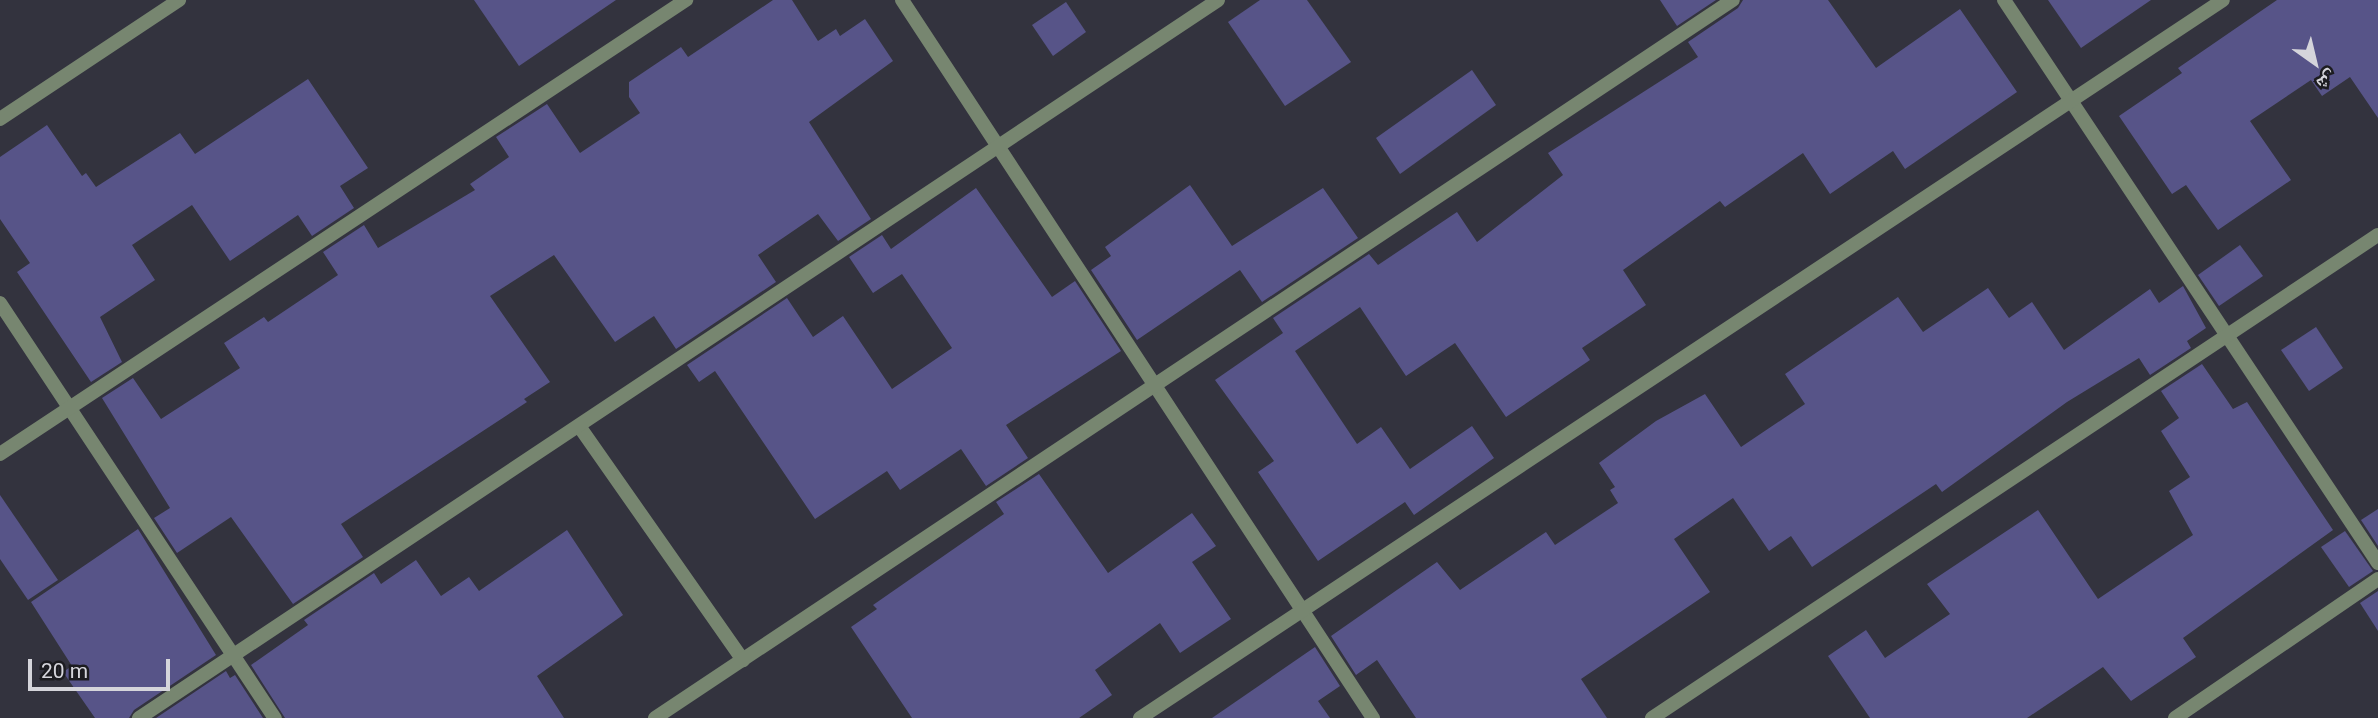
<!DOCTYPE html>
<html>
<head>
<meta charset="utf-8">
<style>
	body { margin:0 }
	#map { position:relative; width:2378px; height:718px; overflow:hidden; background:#33333e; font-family:Roboto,"Noto Naskh Arabic",sans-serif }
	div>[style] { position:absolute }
	.building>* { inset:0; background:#575488 }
	.minor>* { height:14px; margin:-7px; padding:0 7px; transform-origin:7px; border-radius:7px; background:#778670 }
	span { translate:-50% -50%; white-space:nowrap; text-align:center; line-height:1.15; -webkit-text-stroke:5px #1c1c20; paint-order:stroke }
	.north { position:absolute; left:2280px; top:28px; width:70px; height:70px; -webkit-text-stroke:5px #1c1c20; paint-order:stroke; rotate:146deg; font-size:19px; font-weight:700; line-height:28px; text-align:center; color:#d5d5db }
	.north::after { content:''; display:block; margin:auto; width:24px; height:32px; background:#d5d5db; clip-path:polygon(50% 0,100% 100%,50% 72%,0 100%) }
	.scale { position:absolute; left:28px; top:659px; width:142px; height:32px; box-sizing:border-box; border:4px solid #d5d5db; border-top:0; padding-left:9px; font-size:21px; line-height:24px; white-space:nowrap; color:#d5d5db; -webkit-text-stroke:5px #1c1c20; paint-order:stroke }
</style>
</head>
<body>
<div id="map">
	<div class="building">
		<i style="clip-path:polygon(474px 0,616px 0,519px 66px)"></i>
		<i style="clip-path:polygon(773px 0,792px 0,818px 41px,836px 29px,840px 36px,865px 19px,893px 61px,809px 122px,871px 219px,838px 241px,818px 214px,758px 255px,776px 282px,676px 349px,654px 316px,615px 342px,554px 255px,490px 296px,550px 382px,524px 399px,527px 402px,341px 524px,363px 557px,293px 604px,231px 517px,177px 553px,154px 518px,170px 508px,102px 398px,133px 378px,161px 419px,240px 368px,224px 343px,264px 317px,268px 322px,338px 275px,323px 252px,364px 225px,378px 248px,475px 190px,470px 184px,509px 157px,496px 137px,547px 104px,580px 153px,640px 113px,629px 97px,629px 82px,681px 47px,688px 57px)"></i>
		<i style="clip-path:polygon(1260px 0,1307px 0,1351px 62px,1285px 106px,1228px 22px)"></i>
		<i style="clip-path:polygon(1660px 0,1716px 0,1677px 26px)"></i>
		<i style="clip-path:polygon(1743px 0,1828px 0,1876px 68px,1960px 9px,2017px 92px,1905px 169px,1893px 151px,1830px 194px,1803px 153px,1725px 207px,1720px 201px,1623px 270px,1646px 305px,1582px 348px,1590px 360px,1506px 417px,1455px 343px,1406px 376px,1360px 307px,1295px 351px,1357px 444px,1381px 427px,1410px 469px,1472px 426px,1494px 458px,1414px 515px,1405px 502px,1318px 561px,1258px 472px,1274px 461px,1215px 380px,1283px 333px,1273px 318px,1369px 254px,1378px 265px,1457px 212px,1477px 242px,1563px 175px,1548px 153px,1698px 57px,1688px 42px,1738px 8px)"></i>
		<i style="clip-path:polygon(2048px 0,2151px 0,2081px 48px)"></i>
		<i style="clip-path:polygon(2277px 0,2378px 0,2378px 118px,2350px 77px,2322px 96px,2311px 80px,2250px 121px,2291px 180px,2218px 230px,2186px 185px,2172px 194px,2119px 116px,2182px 73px,2178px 68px)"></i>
		<i style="clip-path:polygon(1066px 2px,1086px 32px,1053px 56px,1032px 25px)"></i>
		<i style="clip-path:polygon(1472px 70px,1496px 105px,1400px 174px,1376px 138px)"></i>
		<i style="clip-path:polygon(308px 79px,368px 168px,340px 186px,354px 208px,312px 236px,298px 215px,230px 261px,192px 205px,132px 245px,155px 280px,100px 317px,122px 362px,91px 382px,17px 272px,30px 263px,0 219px,0 157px,47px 125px,82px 176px,86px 173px,96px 187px,180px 133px,195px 154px)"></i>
		<i style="clip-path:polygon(1190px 185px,1232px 246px,1323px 188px,1358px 238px,1262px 302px,1240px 270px,1137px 340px,1091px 270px,1111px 256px,1105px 247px)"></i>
		<i style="clip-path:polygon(976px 188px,1052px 297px,1075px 281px,1121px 351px,1006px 425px,1028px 458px,986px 486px,961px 449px,900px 490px,887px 471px,815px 519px,715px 371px,699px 382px,687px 365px,787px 298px,813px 337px,843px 316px,892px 389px,952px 348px,902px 274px,873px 293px,849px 257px,882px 235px,891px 249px)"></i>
		<i style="clip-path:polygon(2240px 245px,2263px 276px,2219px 306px,2198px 275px)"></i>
		<i style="clip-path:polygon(2183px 286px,2206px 328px,2187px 341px,2191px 348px,2150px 375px,2139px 358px,2067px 402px,1942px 492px,1936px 484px,1812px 567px,1791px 536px,1769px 551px,1733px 498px,1674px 539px,1710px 592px,1581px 679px,1607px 718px,1416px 718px,1377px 660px,1356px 675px,1331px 636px,1437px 562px,1460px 590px,1546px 532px,1555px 545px,1618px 503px,1610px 490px,1615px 487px,1599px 463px,1656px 421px,1705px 394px,1741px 447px,1805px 404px,1785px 374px,1898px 297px,1923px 332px,1988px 288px,2009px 318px,2032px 302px,2064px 350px,2150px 289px,2159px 303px)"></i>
		<i style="clip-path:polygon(2316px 327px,2343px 368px,2309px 391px,2281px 350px)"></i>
		<i style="clip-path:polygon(2202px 364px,2233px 409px,2247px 402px,2333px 530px,2183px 638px,2196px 657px,2131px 701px,2103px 667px,2027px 718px,1870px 718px,1828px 656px,1866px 630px,1885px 658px,1950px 614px,1927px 584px,2038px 510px,2098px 599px,2193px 535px,2169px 491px,2190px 477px,2161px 431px,2179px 418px,2161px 391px)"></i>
		<i style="clip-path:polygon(1039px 474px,1108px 573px,1192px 513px,1216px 546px,1192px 562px,1231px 619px,1180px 653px,1160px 623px,1095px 670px,1112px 695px,1079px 718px,912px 718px,851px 627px,877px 609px,873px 605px,1004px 514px,996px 502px)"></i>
		<i style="clip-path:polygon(0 495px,58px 580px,28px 600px,0 559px)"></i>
		<i style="clip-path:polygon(2378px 509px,2378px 546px,2361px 520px)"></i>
		<i style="clip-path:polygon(138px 529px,216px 655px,134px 710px,129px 718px,95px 718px,63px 672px,72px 666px,31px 602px)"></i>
		<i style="clip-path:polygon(567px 530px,623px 615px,537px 676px,564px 718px,285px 718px,251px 665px,308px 625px,304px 620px,374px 573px,381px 584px,416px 560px,441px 596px,469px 577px,479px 591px)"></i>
		<i style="clip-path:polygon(2345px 531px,2373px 571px,2349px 587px,2321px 547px)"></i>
		<i style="clip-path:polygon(2378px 591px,2378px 631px,2360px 603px)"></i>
		<i style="clip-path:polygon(1315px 647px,1340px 686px,1318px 701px,1330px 718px,1212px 718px)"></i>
		<i style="clip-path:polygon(226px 671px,230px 678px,235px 675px,263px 718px,156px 718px)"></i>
	</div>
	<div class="minor">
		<i style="left:902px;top:0;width:859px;rotate:56.74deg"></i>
		<i style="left:2004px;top:0;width:676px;rotate:56.4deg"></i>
		<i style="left:0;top:119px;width:215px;rotate:-33.6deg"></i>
		<i style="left:0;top:303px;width:498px;rotate:56.5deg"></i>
		<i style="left:579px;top:426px;width:286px;rotate:55deg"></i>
		<i style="left:0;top:454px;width:823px;rotate:-33.5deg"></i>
		<i style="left:139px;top:718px;width:1296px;rotate:-33.64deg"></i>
		<i style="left:655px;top:718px;width:1295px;rotate:-33.67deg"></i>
		<i style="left:1140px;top:718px;width:1299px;rotate:-33.54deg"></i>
		<i style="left:1652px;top:718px;width:872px;rotate:-33.64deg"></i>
		<i style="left:2175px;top:718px;width:246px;rotate:-34.4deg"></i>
	</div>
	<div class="north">ش</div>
	<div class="scale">20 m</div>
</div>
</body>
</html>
